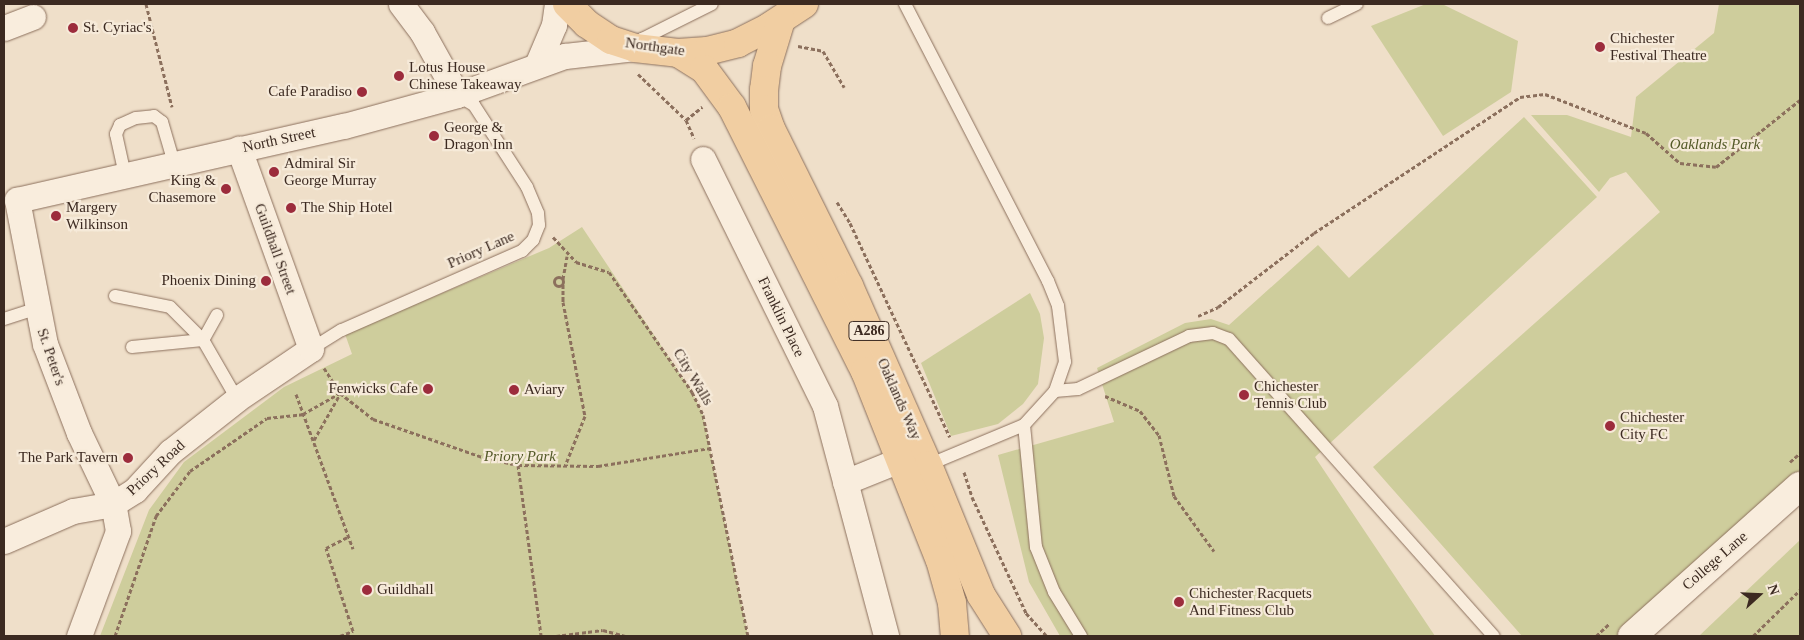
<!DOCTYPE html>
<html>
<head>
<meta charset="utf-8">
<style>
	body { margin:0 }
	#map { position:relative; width:1804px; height:640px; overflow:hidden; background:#efdfc9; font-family:Georgia,serif }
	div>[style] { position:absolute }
	.green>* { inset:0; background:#cecd9c }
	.path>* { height:3px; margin-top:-1.5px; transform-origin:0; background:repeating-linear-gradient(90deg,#8c705d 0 4px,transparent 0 6.5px) }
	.path>.ring { margin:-1.5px; padding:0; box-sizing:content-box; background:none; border:3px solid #8c705d; border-radius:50% }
	.roads { filter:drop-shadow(0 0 1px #8c705d) drop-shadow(0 0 1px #8c705d) }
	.service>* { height:12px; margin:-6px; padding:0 6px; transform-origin:6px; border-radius:6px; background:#f9eddd }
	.minor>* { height:25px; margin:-12.5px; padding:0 12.5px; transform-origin:12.5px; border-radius:12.5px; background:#f9eddd }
	.tertiary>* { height:28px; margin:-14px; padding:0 14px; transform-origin:14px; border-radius:14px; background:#f9eddd }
	.primary>* { height:28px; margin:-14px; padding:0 14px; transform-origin:14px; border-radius:14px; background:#f1cea2 }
	.dots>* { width:14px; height:14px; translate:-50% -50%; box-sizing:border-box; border:2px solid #f6ead9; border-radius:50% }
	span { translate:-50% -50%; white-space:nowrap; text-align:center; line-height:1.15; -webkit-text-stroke:4.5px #f6ead9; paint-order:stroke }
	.shield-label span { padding:1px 4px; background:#f6ead9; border:1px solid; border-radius:4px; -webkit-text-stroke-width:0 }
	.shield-label { font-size:14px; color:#3c2a21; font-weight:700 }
	.poi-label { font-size:15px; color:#3c2a21 }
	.left { translate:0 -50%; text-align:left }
	.right { translate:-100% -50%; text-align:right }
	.street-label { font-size:15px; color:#3c2a21 }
	.park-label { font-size:15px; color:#535927; font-style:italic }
	.frame { position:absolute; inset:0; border:5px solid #3c2a21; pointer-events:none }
	.north { position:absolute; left:1734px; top:570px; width:50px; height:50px; -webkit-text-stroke:4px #f6ead9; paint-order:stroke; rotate:70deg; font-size:14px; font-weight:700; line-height:20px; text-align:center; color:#3c2a21 }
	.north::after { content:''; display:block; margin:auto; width:18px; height:22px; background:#3c2a21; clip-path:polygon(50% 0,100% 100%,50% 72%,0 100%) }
</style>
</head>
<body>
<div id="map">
	<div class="green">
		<i style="clip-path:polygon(1426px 4px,1442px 4px,1518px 41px,1511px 92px,1443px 136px,1371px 26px)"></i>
		<i style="clip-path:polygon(1719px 4px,1800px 4px,1800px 476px,1619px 636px,1522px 636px,1373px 467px,1660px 212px,1626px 172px,1610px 178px,1599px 192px,1531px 115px,1567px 115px,1631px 137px,1636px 97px,1714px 33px)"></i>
		<i style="clip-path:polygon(1524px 117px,1597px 197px,1315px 457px,1435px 636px,1060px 636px,1029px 582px,998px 455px,1114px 422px,1097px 368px,1185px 323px,1211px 319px,1229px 325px,1318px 245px,1349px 278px)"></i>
		<i style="clip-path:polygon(582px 227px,692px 392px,703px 415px,748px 636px,100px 636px,149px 510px,184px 462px,284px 387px,352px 354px,345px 334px,549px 248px)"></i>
		<i style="clip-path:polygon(1030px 293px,1040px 314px,1044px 338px,1038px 384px,1023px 404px,998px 424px,951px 436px,921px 363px)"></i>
		<i style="clip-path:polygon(1800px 540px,1800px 636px,1699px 636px)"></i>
	</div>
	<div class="path">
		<i style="left:146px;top:4px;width:106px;rotate:75.8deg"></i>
		<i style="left:798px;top:46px;width:25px;rotate:11deg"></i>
		<i style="left:823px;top:51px;width:42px;rotate:59.7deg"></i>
		<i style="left:638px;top:74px;width:66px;rotate:43.8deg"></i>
		<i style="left:686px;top:120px;width:20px;rotate:66deg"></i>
		<i style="left:686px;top:120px;width:21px;rotate:-39deg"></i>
		<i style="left:837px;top:202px;width:25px;rotate:58deg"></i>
		<i style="left:850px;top:223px;width:236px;rotate:65deg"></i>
		<i style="left:553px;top:237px;width:34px;rotate:47deg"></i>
		<i style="left:576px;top:262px;width:34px;rotate:17deg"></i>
		<i style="left:609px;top:272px;width:146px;rotate:55.3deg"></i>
		<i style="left:692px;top:392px;width:25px;rotate:64deg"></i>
		<i style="left:703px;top:415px;width:226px;rotate:78.5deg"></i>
		<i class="ring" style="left:554.5px;top:277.5px;width:6px;height:6px"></i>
		<i style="left:563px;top:279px;width:23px;rotate:-80deg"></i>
		<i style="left:563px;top:284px;width:18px;rotate:90deg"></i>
		<i style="left:563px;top:302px;width:116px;rotate:79.1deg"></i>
		<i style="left:585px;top:416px;width:54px;rotate:111.8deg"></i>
		<i style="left:1198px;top:316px;width:22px;rotate:-24deg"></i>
		<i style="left:1218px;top:307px;width:121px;rotate:-37.6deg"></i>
		<i style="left:1314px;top:233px;width:247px;rotate:-33.4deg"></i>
		<i style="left:1520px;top:97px;width:25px;rotate:-7deg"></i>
		<i style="left:1545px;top:94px;width:108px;rotate:21.1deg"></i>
		<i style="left:1646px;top:133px;width:45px;rotate:41.4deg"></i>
		<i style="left:1680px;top:163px;width:36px;rotate:6deg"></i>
		<i style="left:1716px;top:167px;width:107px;rotate:-38.6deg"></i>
		<i style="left:324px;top:368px;width:30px;rotate:57deg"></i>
		<i style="left:340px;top:393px;width:42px;rotate:38.2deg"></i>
		<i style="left:373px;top:419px;width:119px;rotate:19.2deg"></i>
		<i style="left:485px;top:458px;width:34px;rotate:12deg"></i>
		<i style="left:518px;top:465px;width:173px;rotate:82.3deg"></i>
		<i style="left:296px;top:394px;width:165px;rotate:69.8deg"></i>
		<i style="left:1105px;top:396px;width:38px;rotate:23deg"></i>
		<i style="left:1140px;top:411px;width:31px;rotate:52deg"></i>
		<i style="left:1159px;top:435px;width:63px;rotate:76.2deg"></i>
		<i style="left:1174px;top:496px;width:68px;rotate:54deg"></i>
		<i style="left:314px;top:440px;width:53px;rotate:-60.5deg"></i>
		<i style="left:1790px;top:462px;width:13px;rotate:-42deg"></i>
		<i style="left:518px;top:465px;width:80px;rotate:0.7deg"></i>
		<i style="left:598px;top:466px;width:113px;rotate:-9.1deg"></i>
		<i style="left:964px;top:472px;width:26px;rotate:72deg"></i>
		<i style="left:972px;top:497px;width:128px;rotate:65deg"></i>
		<i style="left:1026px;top:613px;width:31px;rotate:48deg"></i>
		<i style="left:115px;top:636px;width:127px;rotate:-71.1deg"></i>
		<i style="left:156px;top:516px;width:56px;rotate:-52.9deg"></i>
		<i style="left:190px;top:471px;width:93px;rotate:-34.5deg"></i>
		<i style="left:267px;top:418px;width:36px;rotate:-6deg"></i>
		<i style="left:303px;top:414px;width:43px;rotate:-29.6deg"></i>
		<i style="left:340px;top:636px;width:14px;rotate:-21deg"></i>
		<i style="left:353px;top:631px;width:87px;rotate:-108deg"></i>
		<i style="left:326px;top:548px;width:25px;rotate:-27deg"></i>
		<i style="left:556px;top:636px;width:47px;rotate:-7.3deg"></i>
		<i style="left:603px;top:630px;width:23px;rotate:15deg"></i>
		<i style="left:1596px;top:636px;width:19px;rotate:-43deg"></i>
		<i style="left:1753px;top:636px;width:66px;rotate:-44.4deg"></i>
	</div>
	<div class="roads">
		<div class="service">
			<i style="left:905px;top:4px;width:312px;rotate:62.7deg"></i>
			<i style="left:1048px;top:281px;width:27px;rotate:68deg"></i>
			<i style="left:1058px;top:306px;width:56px;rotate:82.9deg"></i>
			<i style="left:1065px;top:362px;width:31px;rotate:109deg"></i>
			<i style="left:1055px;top:391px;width:46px;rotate:132.4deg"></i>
			<i style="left:1024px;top:425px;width:104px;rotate:157.4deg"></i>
			<i style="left:1328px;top:18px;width:32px;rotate:-26deg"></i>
			<i style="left:637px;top:46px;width:9px;rotate:-54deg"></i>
			<i style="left:642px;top:39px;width:78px;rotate:-26.6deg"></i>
			<i style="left:125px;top:175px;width:42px;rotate:-102.4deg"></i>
			<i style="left:116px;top:134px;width:10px;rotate:-66deg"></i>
			<i style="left:120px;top:125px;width:17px;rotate:-24deg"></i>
			<i style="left:136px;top:118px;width:18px;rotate:-6deg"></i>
			<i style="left:154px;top:116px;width:10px;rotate:37deg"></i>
			<i style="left:162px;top:122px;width:43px;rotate:73.7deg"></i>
			<i style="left:115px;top:296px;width:56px;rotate:11.3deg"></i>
			<i style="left:170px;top:307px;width:47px;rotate:45deg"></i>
			<i style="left:217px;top:315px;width:29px;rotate:119deg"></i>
			<i style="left:203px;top:340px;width:68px;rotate:60deg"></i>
			<i style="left:4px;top:319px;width:35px;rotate:-18deg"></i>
			<i style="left:132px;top:347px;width:71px;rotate:-5.6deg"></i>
			<i style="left:311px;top:349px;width:36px;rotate:-32deg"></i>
			<i style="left:342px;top:330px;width:197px;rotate:-23.7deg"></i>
			<i style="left:522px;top:251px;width:16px;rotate:-45deg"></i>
			<i style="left:533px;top:240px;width:16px;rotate:-68deg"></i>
			<i style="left:539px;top:225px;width:12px;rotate:-95deg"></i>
			<i style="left:538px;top:213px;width:28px;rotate:-113deg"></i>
			<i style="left:527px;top:187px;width:98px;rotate:-122.9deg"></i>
			<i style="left:474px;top:105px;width:20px;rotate:-150deg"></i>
			<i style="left:1055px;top:391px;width:23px;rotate:-5deg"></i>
			<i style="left:1078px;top:389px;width:123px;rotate:-25.5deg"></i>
			<i style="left:1189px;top:336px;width:24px;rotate:-7deg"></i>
			<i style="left:1213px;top:333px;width:17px;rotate:21deg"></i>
			<i style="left:1229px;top:339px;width:398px;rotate:48.3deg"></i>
			<i style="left:1024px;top:425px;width:123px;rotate:84.4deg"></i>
			<i style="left:1036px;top:547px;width:48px;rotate:68.2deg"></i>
			<i style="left:1054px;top:592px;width:52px;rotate:58.5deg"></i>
		</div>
		<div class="minor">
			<i style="left:401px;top:4px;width:35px;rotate:53deg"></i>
			<i style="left:422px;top:32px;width:72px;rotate:60.9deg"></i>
			<i style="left:4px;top:28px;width:31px;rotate:-21deg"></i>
			<i style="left:537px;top:65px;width:43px;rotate:-67deg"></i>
			<i style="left:554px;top:25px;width:21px;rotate:-82deg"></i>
			<i style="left:703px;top:159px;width:275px;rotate:63.7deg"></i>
			<i style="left:825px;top:406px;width:238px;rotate:75.1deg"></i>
			<i style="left:845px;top:482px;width:61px;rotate:-22deg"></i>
			<i style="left:4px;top:541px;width:75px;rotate:-23.5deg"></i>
			<i style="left:73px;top:511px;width:41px;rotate:-9.9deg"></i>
			<i style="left:113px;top:504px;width:26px;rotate:-32deg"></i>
			<i style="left:135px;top:490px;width:52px;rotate:-47.4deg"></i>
			<i style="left:170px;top:452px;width:85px;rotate:-38.3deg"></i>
			<i style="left:237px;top:399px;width:89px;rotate:-34deg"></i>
			<i style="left:311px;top:349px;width:213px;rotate:-109.8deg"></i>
			<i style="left:79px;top:636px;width:112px;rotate:-69.6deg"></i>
			<i style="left:118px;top:531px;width:27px;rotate:-100deg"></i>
			<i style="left:113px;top:504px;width:79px;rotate:-115.6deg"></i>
			<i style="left:79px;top:433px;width:95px;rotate:-110.9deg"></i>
			<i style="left:45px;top:344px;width:147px;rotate:-101deg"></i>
			<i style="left:17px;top:200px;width:335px;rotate:-12.8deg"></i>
			<i style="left:344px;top:126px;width:117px;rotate:-15.3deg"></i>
			<i style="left:457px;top:95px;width:115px;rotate:-19.9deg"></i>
			<i style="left:565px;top:56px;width:70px;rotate:-6.5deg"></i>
		</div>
		<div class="tertiary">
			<i style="left:1632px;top:636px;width:225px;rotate:-41.8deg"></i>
		</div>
		<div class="primary">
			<i style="left:567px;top:4px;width:28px;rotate:45deg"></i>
			<i style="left:587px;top:24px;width:29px;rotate:34deg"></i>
			<i style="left:611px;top:40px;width:25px;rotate:18deg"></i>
			<i style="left:635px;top:48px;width:43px;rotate:6.6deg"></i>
			<i style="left:678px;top:53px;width:29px;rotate:-4deg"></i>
			<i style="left:707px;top:51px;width:32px;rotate:-14deg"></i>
			<i style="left:738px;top:43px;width:35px;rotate:-27deg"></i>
			<i style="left:769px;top:27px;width:42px;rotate:-33.3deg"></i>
			<i style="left:781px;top:20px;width:48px;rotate:106.9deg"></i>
			<i style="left:767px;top:66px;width:24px;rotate:97deg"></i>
			<i style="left:764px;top:90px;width:19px;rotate:90deg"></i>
			<i style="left:764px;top:109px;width:21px;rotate:71deg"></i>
			<i style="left:771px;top:129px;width:175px;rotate:63.6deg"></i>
			<i style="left:849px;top:286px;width:196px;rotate:66.2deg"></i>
			<i style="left:928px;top:465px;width:140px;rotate:67.8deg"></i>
			<i style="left:981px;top:595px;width:49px;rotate:57.6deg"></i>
			<i style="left:678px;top:53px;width:31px;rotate:32deg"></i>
			<i style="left:704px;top:69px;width:47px;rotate:53.6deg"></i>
			<i style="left:732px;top:107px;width:296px;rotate:63.3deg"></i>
			<i style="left:865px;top:371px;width:203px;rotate:68.4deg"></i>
			<i style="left:940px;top:560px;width:45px;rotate:74.4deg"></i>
			<i style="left:952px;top:603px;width:33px;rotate:85deg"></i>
		</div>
	</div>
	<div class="dots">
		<i style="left:73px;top:28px;background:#9c2c3c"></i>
		<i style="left:1600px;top:47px;background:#9c2c3c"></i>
		<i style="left:399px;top:76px;background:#9c2c3c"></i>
		<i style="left:362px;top:92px;background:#9c2c3c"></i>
		<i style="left:434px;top:136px;background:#9c2c3c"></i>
		<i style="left:274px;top:172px;background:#9c2c3c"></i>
		<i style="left:226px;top:189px;background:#9c2c3c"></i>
		<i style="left:291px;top:208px;background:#9c2c3c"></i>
		<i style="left:56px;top:216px;background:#9c2c3c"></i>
		<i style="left:266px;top:281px;background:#9c2c3c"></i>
		<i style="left:428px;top:389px;background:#9c2c3c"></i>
		<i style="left:514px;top:390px;background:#9c2c3c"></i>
		<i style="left:1244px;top:395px;background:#9c2c3c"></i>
		<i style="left:1610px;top:426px;background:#9c2c3c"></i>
		<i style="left:128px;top:458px;background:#9c2c3c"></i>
		<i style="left:367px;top:590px;background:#9c2c3c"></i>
		<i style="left:1179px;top:602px;background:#9c2c3c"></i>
	</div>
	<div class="shield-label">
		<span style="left:869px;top:331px">A286</span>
	</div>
	<div class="poi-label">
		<span class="left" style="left:83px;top:28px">St. Cyriac's</span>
		<span class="left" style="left:1610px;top:47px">Chichester<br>Festival Theatre</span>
		<span class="left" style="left:409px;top:76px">Lotus House<br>Chinese Takeaway</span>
		<span class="right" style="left:352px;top:92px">Cafe Paradiso</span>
		<span class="left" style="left:444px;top:136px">George &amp;<br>Dragon Inn</span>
		<span class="left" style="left:284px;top:172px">Admiral Sir<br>George Murray</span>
		<span class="right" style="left:216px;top:189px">King &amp;<br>Chasemore</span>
		<span class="left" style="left:66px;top:216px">Margery<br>Wilkinson</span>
		<span class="left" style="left:301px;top:208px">The Ship Hotel</span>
		<span class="right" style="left:256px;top:281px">Phoenix Dining</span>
		<span class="left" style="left:1254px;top:395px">Chichester<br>Tennis Club</span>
		<span class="right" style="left:418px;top:389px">Fenwicks Cafe</span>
		<span class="left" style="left:524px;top:390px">Aviary</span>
		<span class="left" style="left:1620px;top:426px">Chichester<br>City FC</span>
		<span class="right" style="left:118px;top:458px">The Park Tavern</span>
		<span class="left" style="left:377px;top:590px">Guildhall</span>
		<span class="left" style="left:1189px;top:602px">Chichester Racquets<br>And Fitness Club</span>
	</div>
	<div class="street-label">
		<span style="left:655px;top:47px;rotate:8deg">Northgate</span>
		<span style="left:279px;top:140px;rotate:-12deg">North Street</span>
		<span style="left:275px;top:249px;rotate:70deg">Guildhall Street</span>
		<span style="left:481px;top:250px;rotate:-24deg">Priory Lane</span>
		<span style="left:781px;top:317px;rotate:64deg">Franklin Place</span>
		<span style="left:51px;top:357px;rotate:71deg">St. Peter's</span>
		<span style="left:693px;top:377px;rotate:59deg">City Walls</span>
		<span style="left:899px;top:399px;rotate:66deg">Oaklands Way</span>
		<span style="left:156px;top:468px;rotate:-43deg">Priory Road</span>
		<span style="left:1715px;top:561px;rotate:-41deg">College Lane</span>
	</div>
	<div class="park-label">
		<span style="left:1715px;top:145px">Oaklands Park</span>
		<span style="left:520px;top:457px">Priory Park</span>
	</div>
	<div class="frame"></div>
	<div class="north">N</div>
</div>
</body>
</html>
